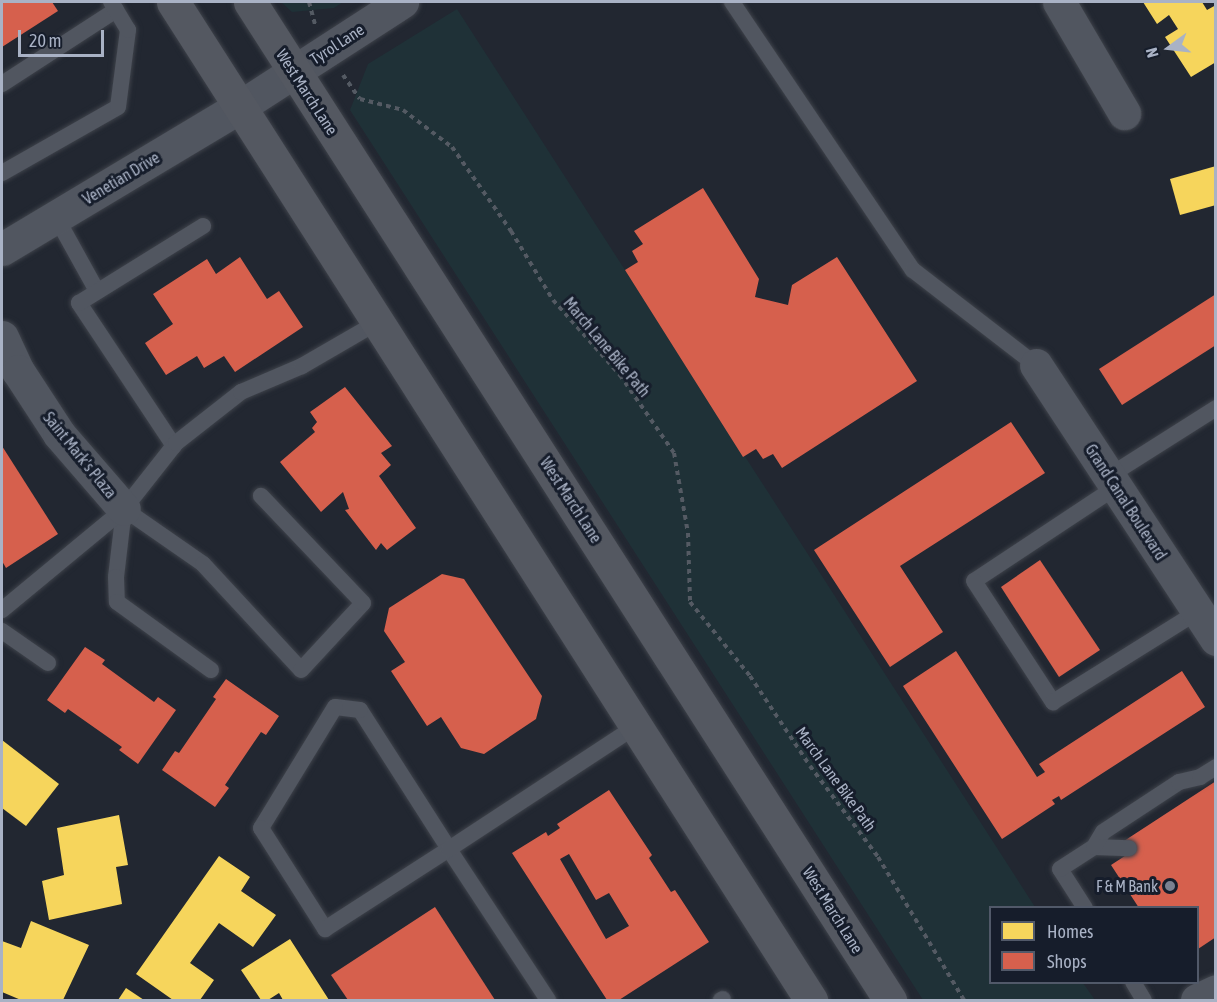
<!DOCTYPE html>
<html>
<head>
<meta charset="utf-8">
<style>
	body { margin:0 }
	#map { position:relative; width:1217px; height:1002px; overflow:hidden; background:#222731; font-family:"Asap Condensed",sans-serif }
	div>[style] { position:absolute }
	.green>* { inset:0; background:#1f3137 }
	.homes>* { inset:0; background:#f6d55c }
	.shops>* { inset:0; background:#d6604d }
	.path>* { height:4px; margin-top:-2px; transform-origin:0; background:repeating-linear-gradient(90deg,#545a63 0 4.5px,transparent 0 9px) }
	.roads { filter:drop-shadow(0 0 2px #3e424a) drop-shadow(0 0 2px #3e424a) }
	.service>* { height:16px; margin:-8px; padding:0 8px; transform-origin:8px; border-radius:8px; background:#515660 }
	.minor>* { height:33px; margin:-16.5px; padding:0 16.5px; transform-origin:16.5px; border-radius:16.5px; background:#515660 }
	.tertiary>* { height:33px; margin:-16.5px; padding:0 16.5px; transform-origin:16.5px; border-radius:16.5px; background:#515660 }
	.primary>* { height:33px; margin:-16.5px; padding:0 16.5px; transform-origin:16.5px; border-radius:16.5px; background:#545861 }
	.dots>* { width:16px; height:16px; translate:-50% -50%; box-sizing:border-box; border:3px solid #161d2b; border-radius:50% }
	span { translate:-50% -50%; white-space:nowrap; text-align:center; line-height:1.15; -webkit-text-stroke:6px #161d2b; paint-order:stroke }
	.street-label { font-size:16px; color:#a9b2c5 }
	.poi-label { font-size:16px; color:#a9b2c5 }
	.right { translate:-100% -50%; text-align:right }
	.frame { position:absolute; inset:0; border:3px solid #a9b2c5; pointer-events:none }
	.legend { position:absolute; left:989px; top:906px; width:210px; height:78px; box-sizing:border-box; background:#161d2b; border:2px solid #515969; margin:0; padding:8px 10px; list-style:none; font-size:18px; color:#a9b2c5 }
	.legend li { display:flex; align-items:center; gap:12px; height:30px }
	.legend b { width:30px; border:2px solid #515969 }
	.north { position:absolute; left:1139px; top:18px; width:60px; height:60px; -webkit-text-stroke:4px #161d2b; paint-order:stroke; rotate:255deg; font-size:16px; font-weight:700; line-height:24px; text-align:center; color:#a9b2c5 }
	.north::after { content:''; display:block; margin:auto; width:21px; height:27px; background:#a9b2c5; clip-path:polygon(50% 0,100% 100%,50% 72%,0 100%) }
	.scale { position:absolute; left:18px; top:30px; width:86px; height:27px; box-sizing:border-box; border:3px solid #a9b2c5; border-top:0; padding-left:8px; font-size:18px; line-height:21px; white-space:nowrap; color:#a9b2c5; -webkit-text-stroke:4px #161d2b; paint-order:stroke }
</style>
</head>
<body>
<div id="map">
	<div class="green">
		<i style="clip-path:polygon(281px 2px,343px 2px,334px 8px,292px 12px)"></i>
		<i style="clip-path:polygon(457px 9px,1035px 907px,990px 908px,990px 982px,1083px 983px,1095px 1000px,923px 1000px,350px 110px,368px 64px)"></i>
	</div>
	<div class="homes">
		<i style="clip-path:polygon(1143px 2px,1202px 2px,1207px 10px,1216px 5px,1216px 62px,1191px 77px,1165px 37px,1178px 29px,1169px 15px,1157px 24px)"></i>
		<i style="clip-path:polygon(1216px 166px,1216px 205px,1180px 215px,1170px 179px)"></i>
		<i style="clip-path:polygon(2px 740px,59px 784px,26px 826px,2px 808px)"></i>
		<i style="clip-path:polygon(119px 815px,128px 865px,116px 867px,122px 904px,49px 920px,42px 881px,64px 875px,57px 828px)"></i>
		<i style="clip-path:polygon(219px 856px,250px 877px,241px 891px,276px 915px,253px 947px,219px 923px,190px 963px,214px 980px,200px 1000px,173px 1000px,136px 974px)"></i>
		<i style="clip-path:polygon(31px 921px,89px 945px,63px 1000px,21px 1000px,2px 992px,2px 941px,21px 948px)"></i>
		<i style="clip-path:polygon(290px 939px,329px 1000px,283px 1000px,279px 993px,268px 1000px,261px 1000px,241px 970px)"></i>
		<i style="clip-path:polygon(126px 988px,144px 1000px,118px 1000px)"></i>
	</div>
	<div class="shops">
		<i style="clip-path:polygon(2px 2px,52px 2px,58px 11px,2px 47px)"></i>
		<i style="clip-path:polygon(703px 188px,759px 279px,755px 297px,788px 305px,792px 285px,837px 257px,917px 381px,782px 468px,773px 454px,763px 459px,756px 449px,743px 457px,625px 270px,638px 262px,632px 251px,643px 244px,634px 231px)"></i>
		<i style="clip-path:polygon(240px 257px,267px 299px,279px 291px,303px 327px,235px 372px,224px 356px,204px 368px,197px 356px,166px 375px,145px 343px,173px 324px,153px 294px,207px 259px,216px 274px)"></i>
		<i style="clip-path:polygon(1216px 294px,1216px 345px,1122px 405px,1099px 369px)"></i>
		<i style="clip-path:polygon(345px 387px,392px 446px,381px 453px,391px 465px,379px 476px,416px 528px,387px 550px,381px 543px,376px 550px,345px 510px,349px 509px,343px 492px,321px 512px,280px 462px,315px 432px,312px 428px,317px 422px,310px 412px)"></i>
		<i style="clip-path:polygon(1011px 422px,1045px 473px,900px 566px,943px 632px,890px 667px,814px 550px)"></i>
		<i style="clip-path:polygon(2px 446px,58px 534px,6px 568px,2px 561px)"></i>
		<i style="clip-path:polygon(1040px 560px,1100px 650px,1059px 677px,1001px 587px)"></i>
		<i style="clip-path:polygon(442px 574px,464px 579px,542px 696px,536px 719px,484px 754px,461px 748px,441px 717px,427px 726px,391px 671px,405px 662px,384px 631px,389px 608px)"></i>
		<i style="clip-path:polygon(85px 647px,105px 660px,102px 664px,154px 702px,158px 697px,176px 710px,138px 764px,119px 750px,122px 747px,68px 709px,65px 713px,47px 700px)"></i>
		<i style="clip-path:polygon(956px 651px,1037px 777px,1045px 772px,1039px 764px,1182px 671px,1205px 707px,1061px 800px,1059px 796px,1052px 800px,1055px 804px,1002px 839px,903px 686px)"></i>
		<i style="clip-path:polygon(226px 679px,279px 716px,266px 735px,261px 732px,225px 785px,229px 788px,215px 807px,162px 770px,175px 751px,179px 753px,216px 699px,213px 697px)"></i>
		<i style="clip-path:polygon(1216px 781px,1216px 937px,1198px 949px,1198px 908px,1139px 908px,1111px 865px,1131px 852px,1124px 841px)"></i>
		<i style="clip-path:polygon(evenodd,609px 790px,652px 855px,649px 858px,671px 892px,675px 890px,709px 942px,619px 1000px,607px 1000px,512px 853px,546px 832px,548px 836px,560px 828px,557px 824px,609px 790px,569px 854px,596px 900px,609px 893px,629px 926px,606px 939px,560px 859px,569px 854px)"></i>
		<i style="clip-path:polygon(435px 907px,495px 1000px,348px 1000px,331px 975px)"></i>
	</div>
	<div class="path">
		<i style="left:309px;top:2px;width:23px;rotate:75deg"></i>
		<i style="left:343px;top:75px;width:29px;rotate:55deg"></i>
		<i style="left:360px;top:99px;width:44px;rotate:14.3deg"></i>
		<i style="left:403px;top:110px;width:61px;rotate:37.1deg"></i>
		<i style="left:452px;top:147px;width:103px;rotate:54.9deg"></i>
		<i style="left:511px;top:231px;width:81px;rotate:58.7deg"></i>
		<i style="left:553px;top:300px;width:101px;rotate:48.2deg"></i>
		<i style="left:620px;top:375px;width:95px;rotate:55.3deg"></i>
		<i style="left:674px;top:453px;width:81px;rotate:80.1deg"></i>
		<i style="left:688px;top:533px;width:69px;rotate:88.3deg"></i>
		<i style="left:690px;top:602px;width:95px;rotate:51deg"></i>
		<i style="left:750px;top:676px;width:108px;rotate:56.3deg"></i>
		<i style="left:810px;top:766px;width:114px;rotate:53.2deg"></i>
		<i style="left:878px;top:857px;width:167px;rotate:59deg"></i>
	</div>
	<div class="roads">
		<div class="service">
			<i style="left:732px;top:2px;width:323px;rotate:56deg"></i>
			<i style="left:913px;top:270px;width:155px;rotate:37.7deg"></i>
			<i style="left:2px;top:84px;width:136px;rotate:-33deg"></i>
			<i style="left:2px;top:173px;width:133px;rotate:-29.6deg"></i>
			<i style="left:118px;top:107px;width:78px;rotate:-82.6deg"></i>
			<i style="left:128px;top:30px;width:33px;rotate:-121deg"></i>
			<i style="left:56px;top:217px;width:85px;rotate:61deg"></i>
			<i style="left:174px;top:446px;width:172px;rotate:-123.6deg"></i>
			<i style="left:79px;top:303px;width:146px;rotate:-31.8deg"></i>
			<i style="left:1109px;top:476px;width:127px;rotate:-32.4deg"></i>
			<i style="left:1116px;top:487px;width:170px;rotate:146.5deg"></i>
			<i style="left:974px;top:581px;width:145px;rotate:56.9deg"></i>
			<i style="left:1053px;top:702px;width:170px;rotate:-32deg"></i>
			<i style="left:124px;top:509px;width:96px;rotate:34.8deg"></i>
			<i style="left:203px;top:564px;width:144px;rotate:47.2deg"></i>
			<i style="left:301px;top:670px;width:91px;rotate:-47.2deg"></i>
			<i style="left:363px;top:603px;width:148px;rotate:-133.6deg"></i>
			<i style="left:124px;top:509px;width:68px;rotate:96.7deg"></i>
			<i style="left:116px;top:577px;width:25px;rotate:88deg"></i>
			<i style="left:117px;top:602px;width:116px;rotate:35.9deg"></i>
			<i style="left:2px;top:610px;width:158px;rotate:-39.6deg"></i>
			<i style="left:124px;top:509px;width:84px;rotate:-51.8deg"></i>
			<i style="left:176px;top:443px;width:83px;rotate:-38.1deg"></i>
			<i style="left:241px;top:392px;width:66px;rotate:-23.1deg"></i>
			<i style="left:302px;top:366px;width:88px;rotate:-30.1deg"></i>
			<i style="left:2px;top:631px;width:56px;rotate:34.8deg"></i>
			<i style="left:1094px;top:847px;width:35px;rotate:2deg"></i>
			<i style="left:1085px;top:908px;width:46px;rotate:-122.7deg"></i>
			<i style="left:1060px;top:869px;width:40px;rotate:-32.9deg"></i>
			<i style="left:1094px;top:847px;width:17px;rotate:-59deg"></i>
			<i style="left:1103px;top:832px;width:91px;rotate:-33.3deg"></i>
			<i style="left:1179px;top:782px;width:22px;rotate:-13deg"></i>
			<i style="left:1200px;top:777px;width:19px;rotate:-32deg"></i>
			<i style="left:1133px;top:982px;width:21px;rotate:59deg"></i>
			<i style="left:548px;top:1000px;width:181px;rotate:-123.3deg"></i>
			<i style="left:449px;top:849px;width:165px;rotate:-122.6deg"></i>
			<i style="left:360px;top:710px;width:25px;rotate:-173deg"></i>
			<i style="left:335px;top:707px;width:142px;rotate:121.4deg"></i>
			<i style="left:261px;top:828px;width:120px;rotate:57.6deg"></i>
			<i style="left:325px;top:929px;width:148px;rotate:-32.8deg"></i>
			<i style="left:449px;top:849px;width:224px;rotate:-33.3deg"></i>
			<i style="left:721px;top:1000px;width:2px;rotate:-27deg"></i>
		</div>
		<div class="minor">
			<i style="left:1059px;top:2px;width:129px;rotate:59.6deg"></i>
			<i style="left:2px;top:249px;width:279px;rotate:-30.9deg"></i>
			<i style="left:241px;top:106px;width:192px;rotate:-32.9deg"></i>
			<i style="left:2px;top:337px;width:38px;rotate:65deg"></i>
			<i style="left:18px;top:371px;width:75px;rotate:56.9deg"></i>
			<i style="left:59px;top:434px;width:99px;rotate:49.1deg"></i>
			<i style="left:1036px;top:365px;width:328px;rotate:56.7deg"></i>
		</div>
		<div class="tertiary">
			<i style="left:1197px;top:1000px;width:21px;rotate:-25deg"></i>
		</div>
		<div class="primary">
			<i style="left:173px;top:2px;width:1185px;rotate:57.41deg"></i>
			<i style="left:250px;top:2px;width:1186px;rotate:57.33deg"></i>
		</div>
	</div>
	<div class="dots">
		<i style="left:1170px;top:886px;background:#7a8191"></i>
	</div>
	<div class="street-label">
		<span style="left:337px;top:44px;rotate:-33deg">Tyrol Lane</span>
		<span style="left:307px;top:92px;rotate:57deg">West March Lane</span>
		<span style="left:121px;top:178px;rotate:-31deg">Venetian Drive</span>
		<span style="left:607px;top:347px;rotate:50deg">March Lane Bike Path</span>
		<span style="left:80px;top:455px;rotate:51deg">Saint Mark's Plaza</span>
		<span style="left:571px;top:500px;rotate:57deg">West March Lane</span>
		<span style="left:1126px;top:502px;rotate:57deg">Grand Canal Boulevard</span>
		<span style="left:836px;top:779px;rotate:54deg">March Lane Bike Path</span>
		<span style="left:833px;top:910px;rotate:58deg">West March Lane</span>
	</div>
	<div class="poi-label">
		<span class="right" style="left:1158px;top:886px">F &amp; M Bank</span>
	</div>
	<div class="frame"></div>
	<ul class="legend">
	<li><b style="height:16px;background:#f6d55c"></b>Homes</li>
	<li><b style="height:16px;background:#d6604d"></b>Shops</li>
	</ul>
	<div class="north">N</div>
	<div class="scale">20 m</div>
</div>
</body>
</html>
